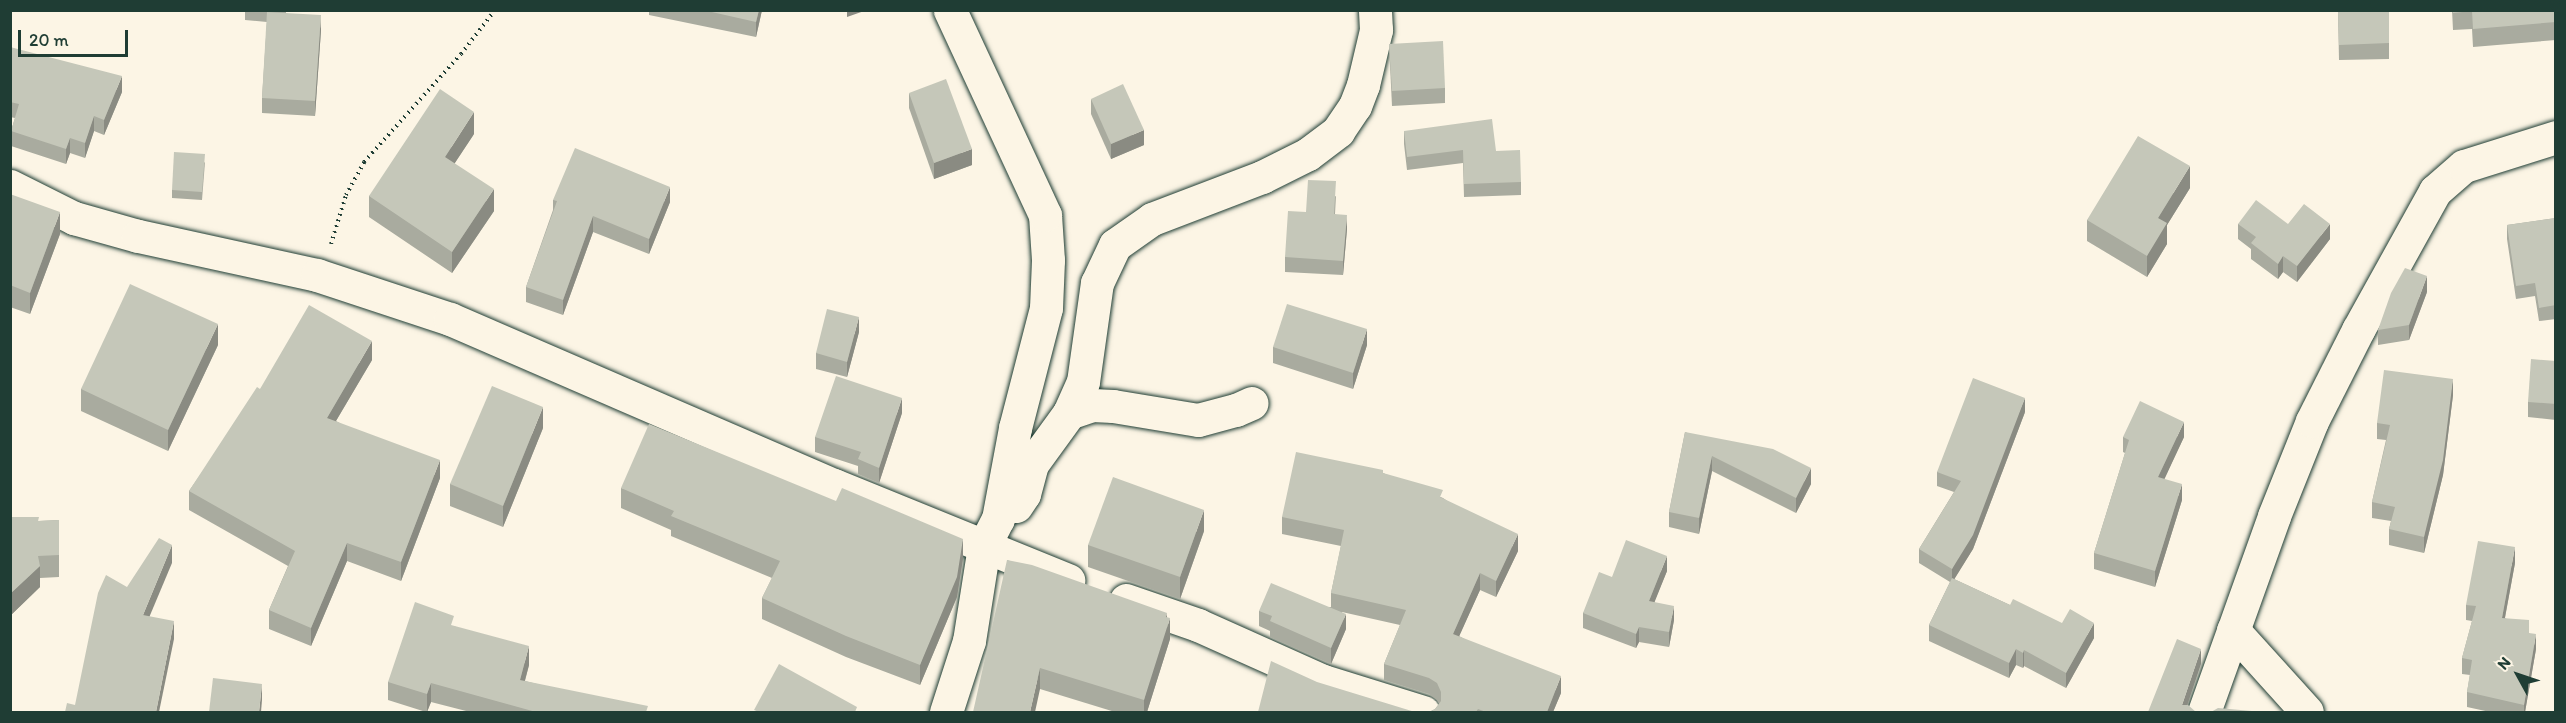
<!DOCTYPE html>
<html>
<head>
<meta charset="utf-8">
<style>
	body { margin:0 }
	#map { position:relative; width:2566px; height:723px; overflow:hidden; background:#fcf5e5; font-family:Itim,sans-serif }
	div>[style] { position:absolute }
	.path>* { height:4px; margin-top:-2px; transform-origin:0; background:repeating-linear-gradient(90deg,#1f3d34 0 1.5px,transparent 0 6px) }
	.roads { filter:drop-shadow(0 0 2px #1f3d34) drop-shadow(0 0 2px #1f3d34) }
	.minor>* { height:33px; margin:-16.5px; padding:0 16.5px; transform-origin:16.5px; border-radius:16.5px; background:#fcf5e5 }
	.wall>* { inset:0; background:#a9ab9f }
	.shaded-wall>* { inset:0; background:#8a8b82 }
	.building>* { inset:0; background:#c5c7b9 }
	span { translate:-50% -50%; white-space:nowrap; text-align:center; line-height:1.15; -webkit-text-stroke:6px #fcf5e5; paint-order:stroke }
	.frame { position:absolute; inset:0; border:12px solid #1f3d34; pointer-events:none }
	.north { position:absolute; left:2488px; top:645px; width:60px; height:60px; -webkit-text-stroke:4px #fcf5e5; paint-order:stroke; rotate:310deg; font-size:16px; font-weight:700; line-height:24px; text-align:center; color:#1f3d34 }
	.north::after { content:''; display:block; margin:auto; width:21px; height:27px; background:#1f3d34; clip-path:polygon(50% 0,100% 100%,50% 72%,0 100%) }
	.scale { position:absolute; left:18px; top:30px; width:110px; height:27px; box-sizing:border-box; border:3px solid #1f3d34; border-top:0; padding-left:8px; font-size:18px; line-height:21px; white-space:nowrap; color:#1f3d34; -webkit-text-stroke:4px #fcf5e5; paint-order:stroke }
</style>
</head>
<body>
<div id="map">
	<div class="path">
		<i style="left:331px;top:244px;width:51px;rotate:-73deg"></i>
		<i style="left:346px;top:195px;width:38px;rotate:-61deg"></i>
		<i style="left:364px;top:162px;width:145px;rotate:-48.1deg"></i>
		<i style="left:461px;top:54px;width:56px;rotate:-52.3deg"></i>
	</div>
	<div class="roads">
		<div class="minor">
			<i style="left:10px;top:186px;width:72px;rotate:26.6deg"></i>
			<i style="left:74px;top:218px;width:66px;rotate:15.7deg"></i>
			<i style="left:138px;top:236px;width:183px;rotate:12.3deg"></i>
			<i style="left:317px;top:275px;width:140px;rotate:18.3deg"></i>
			<i style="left:450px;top:319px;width:418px;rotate:23.4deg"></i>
			<i style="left:834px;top:485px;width:253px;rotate:22.1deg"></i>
			<i style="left:1069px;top:413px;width:24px;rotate:-19deg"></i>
			<i style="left:1092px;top:405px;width:21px;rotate:3deg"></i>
			<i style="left:1113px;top:406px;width:86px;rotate:9.4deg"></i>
			<i style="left:1198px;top:420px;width:39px;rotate:-15deg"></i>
			<i style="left:1236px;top:410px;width:17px;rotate:-24deg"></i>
			<i style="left:1016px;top:506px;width:14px;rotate:-56deg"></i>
			<i style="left:1024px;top:494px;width:31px;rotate:-75deg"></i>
			<i style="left:1032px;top:464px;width:63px;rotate:-54deg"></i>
			<i style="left:1069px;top:413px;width:34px;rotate:-66deg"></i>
			<i style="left:1083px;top:382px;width:100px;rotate:-82deg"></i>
			<i style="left:1097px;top:283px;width:42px;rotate:-64.7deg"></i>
			<i style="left:1115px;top:245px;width:45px;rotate:-35.1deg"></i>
			<i style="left:1152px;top:219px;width:118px;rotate:-20.9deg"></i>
			<i style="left:1262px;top:177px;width:51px;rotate:-26.6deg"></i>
			<i style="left:1308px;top:154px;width:38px;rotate:-37deg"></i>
			<i style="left:1338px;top:131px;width:30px;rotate:-56deg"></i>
			<i style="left:1355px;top:106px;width:22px;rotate:-69deg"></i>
			<i style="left:1363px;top:85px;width:57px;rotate:-76.7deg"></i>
			<i style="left:1376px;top:30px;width:20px;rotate:-93deg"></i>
			<i style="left:1126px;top:600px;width:76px;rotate:19.1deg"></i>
			<i style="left:1198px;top:625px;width:137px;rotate:24.1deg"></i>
			<i style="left:1323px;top:681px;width:105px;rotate:17.2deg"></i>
			<i style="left:2233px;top:630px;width:110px;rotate:47.9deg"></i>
			<i style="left:946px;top:712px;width:75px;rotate:-72.1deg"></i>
			<i style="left:969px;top:641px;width:96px;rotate:-81deg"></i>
			<i style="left:984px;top:546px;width:30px;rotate:-63deg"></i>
			<i style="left:998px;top:519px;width:93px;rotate:-79.4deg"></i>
			<i style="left:1015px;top:428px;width:124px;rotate:-75.5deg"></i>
			<i style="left:1046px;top:308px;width:48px;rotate:-87.6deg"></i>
			<i style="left:1048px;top:260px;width:45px;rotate:-93.8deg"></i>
			<i style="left:1045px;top:215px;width:226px;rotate:-114.9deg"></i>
			<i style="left:2204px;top:712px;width:208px;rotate:-70.3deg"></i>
			<i style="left:2274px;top:516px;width:102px;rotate:-68.2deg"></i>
			<i style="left:2312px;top:421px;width:102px;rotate:-63.2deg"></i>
			<i style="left:2358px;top:330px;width:159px;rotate:-61deg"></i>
			<i style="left:2435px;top:191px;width:38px;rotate:-41deg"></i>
			<i style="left:2464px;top:166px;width:96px;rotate:-17.5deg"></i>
		</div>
	</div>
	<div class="wall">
		<i style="clip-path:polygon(245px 10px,286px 10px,286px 13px,321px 30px,315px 116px,262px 113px,262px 98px,267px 22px,245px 20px)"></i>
		<i style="clip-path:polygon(649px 10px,762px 10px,756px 37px,649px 15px)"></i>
		<i style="clip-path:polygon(2338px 10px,2389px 10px,2389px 59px,2339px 60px)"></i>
		<i style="clip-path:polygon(2452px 10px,2556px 10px,2556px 40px,2473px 47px,2472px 29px,2453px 30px)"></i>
		<i style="clip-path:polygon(1389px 44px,1445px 88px,1445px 103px,1392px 106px)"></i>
		<i style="clip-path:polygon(10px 47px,122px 92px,104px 135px,94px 131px,85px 158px,70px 153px,66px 164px,11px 146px,11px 131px,15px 118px,10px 117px)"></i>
		<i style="clip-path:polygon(909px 93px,972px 165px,934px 179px,909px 108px)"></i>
		<i style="clip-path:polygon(1091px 99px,1144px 145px,1111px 159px,1091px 114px)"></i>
		<i style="clip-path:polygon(1404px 131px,1496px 151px,1521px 182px,1521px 195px,1464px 197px,1463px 163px,1407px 170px,1404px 144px)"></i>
		<i style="clip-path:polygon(474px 134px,454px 164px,494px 211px,452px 273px,369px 217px,369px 196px)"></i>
		<i style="clip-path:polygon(205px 162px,202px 200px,172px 198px,172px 190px)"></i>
		<i style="clip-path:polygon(2190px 188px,2167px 225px,2167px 244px,2147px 277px,2087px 241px,2087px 220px)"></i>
		<i style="clip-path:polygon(10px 194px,60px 234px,30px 314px,10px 307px)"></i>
		<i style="clip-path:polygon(1336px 196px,1335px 214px,1347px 229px,1343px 275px,1285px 272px,1285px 257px,1306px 212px)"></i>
		<i style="clip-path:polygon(553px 200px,670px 202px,649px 254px,593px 232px,563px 315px,526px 302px,526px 287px,553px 210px)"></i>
		<i style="clip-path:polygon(2556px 218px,2556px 319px,2539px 321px,2535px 296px,2516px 299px,2507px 239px,2507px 225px)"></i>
		<i style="clip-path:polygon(2238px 224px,2288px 224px,2330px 239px,2297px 282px,2283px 272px,2278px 279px,2251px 259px,2251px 249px,2238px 239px)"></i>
		<i style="clip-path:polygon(2427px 292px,2409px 340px,2378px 345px,2378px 330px)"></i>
		<i style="clip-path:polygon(859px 332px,847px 377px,816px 369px,816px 353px)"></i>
		<i style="clip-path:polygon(218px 345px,168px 451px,81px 411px,81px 389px)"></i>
		<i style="clip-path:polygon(1367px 345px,1353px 389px,1273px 363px,1273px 347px)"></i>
		<i style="clip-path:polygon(372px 360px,336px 421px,440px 478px,401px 581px,347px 561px,311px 646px,269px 629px,269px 610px,288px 566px,189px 510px,189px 491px,260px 389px)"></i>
		<i style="clip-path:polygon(2556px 361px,2556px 420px,2528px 417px,2528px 402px)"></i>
		<i style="clip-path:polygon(2453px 395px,2443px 475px,2424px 553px,2389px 545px,2389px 529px,2391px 521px,2372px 518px,2372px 502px,2386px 440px,2377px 439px,2377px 423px)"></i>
		<i style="clip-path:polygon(2025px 412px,1973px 549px,1954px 579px,2010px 605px,2094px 638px,2066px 688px,2024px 666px,2023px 668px,2016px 665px,2009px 678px,1929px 641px,1929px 625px,1950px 582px,1919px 563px,1919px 549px,1954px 492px,1937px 486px,1937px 472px)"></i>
		<i style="clip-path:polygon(902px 413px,879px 483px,858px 474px,858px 466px,815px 452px,815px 437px)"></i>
		<i style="clip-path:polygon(543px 428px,503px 527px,450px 506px,450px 484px)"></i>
		<i style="clip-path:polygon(1685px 432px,1811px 484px,1796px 513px,1712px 471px,1699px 534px,1669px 527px,1669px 512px)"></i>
		<i style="clip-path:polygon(2123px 437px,2184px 437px,2164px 479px,2182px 500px,2155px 587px,2094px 569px,2094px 553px,2125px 453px,2123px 452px)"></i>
		<i style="clip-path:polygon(1383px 473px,1443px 498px,1518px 551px,1496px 597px,1480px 590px,1459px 636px,1561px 693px,1553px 712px,1429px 712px,1435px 709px,1439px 704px,1437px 700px,1429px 694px,1384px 680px,1384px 664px,1400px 625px,1342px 612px,1346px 629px,1331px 664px,1270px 637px,1270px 631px,1259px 626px,1259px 611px,1331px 607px,1331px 593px,1341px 546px,1282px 534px,1282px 517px)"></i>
		<i style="clip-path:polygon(621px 488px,963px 559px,957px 597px,920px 685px,846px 657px,762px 619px,762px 598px,772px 578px,671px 536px,671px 530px,621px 508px)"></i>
		<i style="clip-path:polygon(10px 517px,39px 521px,59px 520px,59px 577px,40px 578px,40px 587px,10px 616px)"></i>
		<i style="clip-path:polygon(1204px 531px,1180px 599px,1088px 567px,1088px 545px)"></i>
		<i style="clip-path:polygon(1007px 560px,1167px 617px,1170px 639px,1147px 712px,1115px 712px,1040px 689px)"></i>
		<i style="clip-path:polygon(2515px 563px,2505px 618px,2529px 633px,2536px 649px,2525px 712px,2490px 712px,2467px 707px,2467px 692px,2470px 675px,2462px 674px,2462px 658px,2472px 621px,2466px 620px,2466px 605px)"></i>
		<i style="clip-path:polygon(1667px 571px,1654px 602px,1674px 620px,1669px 647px,1639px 642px,1636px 648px,1583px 628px,1583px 613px,1612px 577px)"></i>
		<i style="clip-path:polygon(454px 626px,529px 665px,525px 681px,648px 712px,470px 712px,431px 702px,427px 712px,426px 712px,388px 700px,388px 682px)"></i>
	</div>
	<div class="shaded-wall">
		<i style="clip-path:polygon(759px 10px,762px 10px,756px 37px,756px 22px)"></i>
		<i style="clip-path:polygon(847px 10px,867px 10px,847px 17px)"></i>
		<i style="clip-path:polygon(321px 15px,321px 30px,315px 116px,315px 101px)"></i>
		<i style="clip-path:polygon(122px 76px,122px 92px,104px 135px,104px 120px)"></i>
		<i style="clip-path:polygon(474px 112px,474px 134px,445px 178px,445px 157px)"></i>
		<i style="clip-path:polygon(94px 116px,94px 131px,85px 158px,85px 143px)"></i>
		<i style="clip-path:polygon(1144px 130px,1144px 145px,1111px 159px,1111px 144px)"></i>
		<i style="clip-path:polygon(70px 138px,70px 153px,66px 164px,66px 149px)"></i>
		<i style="clip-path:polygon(972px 149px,972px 165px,934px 179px,934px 163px)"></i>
		<i style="clip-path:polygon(2190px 166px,2190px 188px,2167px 225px,2167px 244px,2147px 277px,2147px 256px,2158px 218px)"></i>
		<i style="clip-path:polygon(670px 187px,670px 202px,649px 254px,649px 239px)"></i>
		<i style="clip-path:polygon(494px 189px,494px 211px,452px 273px,452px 252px)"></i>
		<i style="clip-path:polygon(60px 212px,60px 234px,30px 314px,30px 293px)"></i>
		<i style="clip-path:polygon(1347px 215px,1347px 229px,1343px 275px,1343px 261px)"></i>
		<i style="clip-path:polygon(593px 216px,593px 232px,563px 315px,563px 300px)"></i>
		<i style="clip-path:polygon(2330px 224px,2330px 239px,2297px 282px,2297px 266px)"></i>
		<i style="clip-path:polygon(2283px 256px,2283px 272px,2278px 279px,2278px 264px)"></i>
		<i style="clip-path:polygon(2427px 276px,2427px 292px,2409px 340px,2409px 325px)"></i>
		<i style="clip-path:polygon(859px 317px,859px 332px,847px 377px,847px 362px)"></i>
		<i style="clip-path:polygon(218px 324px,218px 345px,168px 451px,168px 430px)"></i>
		<i style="clip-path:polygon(1367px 329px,1367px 345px,1353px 389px,1353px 373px)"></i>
		<i style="clip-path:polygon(372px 341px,372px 360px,327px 436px,327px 418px)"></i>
		<i style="clip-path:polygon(2453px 379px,2453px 395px,2443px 475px,2424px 553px,2424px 537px)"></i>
		<i style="clip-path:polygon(902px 398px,902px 413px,879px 483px,879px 468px)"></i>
		<i style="clip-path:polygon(2025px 398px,2025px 412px,1973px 549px,1952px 583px,1952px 569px)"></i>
		<i style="clip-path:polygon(543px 407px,543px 428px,503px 527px,503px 506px)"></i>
		<i style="clip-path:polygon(2184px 422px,2184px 437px,2158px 493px,2158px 477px)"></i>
		<i style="clip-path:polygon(1712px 456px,1712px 471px,1699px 534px,1699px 518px)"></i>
		<i style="clip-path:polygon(440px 460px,440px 478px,401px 581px,401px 562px)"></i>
		<i style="clip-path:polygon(1811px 468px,1811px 484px,1796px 513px,1796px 498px)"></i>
		<i style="clip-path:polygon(2182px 484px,2182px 500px,2155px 587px,2155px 571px)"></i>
		<i style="clip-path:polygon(1204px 510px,1204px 531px,1180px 599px,1180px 577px)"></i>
		<i style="clip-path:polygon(1518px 534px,1518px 551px,1496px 597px,1496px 581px)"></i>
		<i style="clip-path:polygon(963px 539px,963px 559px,957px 597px,920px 685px,920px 665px)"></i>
		<i style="clip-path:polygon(347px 543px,347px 561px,311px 646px,311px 628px)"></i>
		<i style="clip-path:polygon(172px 545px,172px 563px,143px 632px,143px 615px)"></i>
		<i style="clip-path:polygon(2515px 547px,2515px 563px,2502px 633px,2502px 618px)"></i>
		<i style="clip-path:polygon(1667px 556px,1667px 571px,1649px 616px,1649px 601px)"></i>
		<i style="clip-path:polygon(40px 566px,40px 587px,10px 616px,10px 594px)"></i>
		<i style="clip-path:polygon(1480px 573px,1480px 590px,1453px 650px,1453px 634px)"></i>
		<i style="clip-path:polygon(1674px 606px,1674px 620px,1669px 647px,1669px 632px)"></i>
		<i style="clip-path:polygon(1167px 613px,1167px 628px,1170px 618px,1170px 639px,1147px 712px,1144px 712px,1144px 700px)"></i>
		<i style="clip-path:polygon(1346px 614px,1346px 629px,1331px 664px,1331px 648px)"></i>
		<i style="clip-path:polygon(174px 621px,174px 639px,159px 712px,156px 712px)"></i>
		<i style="clip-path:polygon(2094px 623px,2094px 638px,2066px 688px,2066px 673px)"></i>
		<i style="clip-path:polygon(1639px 627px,1639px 642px,1636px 648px,1636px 634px)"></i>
		<i style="clip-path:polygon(2536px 634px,2536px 649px,2525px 712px,2524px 712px,2524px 705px)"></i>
		<i style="clip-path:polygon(529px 646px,529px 665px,520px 698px,520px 680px)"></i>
		<i style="clip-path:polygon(2016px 649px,2016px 665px,2009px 678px,2009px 663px)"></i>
		<i style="clip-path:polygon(2201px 649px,2201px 664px,2185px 712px,2182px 705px)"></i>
		<i style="clip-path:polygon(2024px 650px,2024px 666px,2023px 668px,2023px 653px)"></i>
		<i style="clip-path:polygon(1040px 668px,1040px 689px,1035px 712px,1030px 712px)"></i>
		<i style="clip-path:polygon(1561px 676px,1561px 693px,1553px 712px,1547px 712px)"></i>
		<i style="clip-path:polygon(431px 683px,431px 702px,427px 712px,427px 694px)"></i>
		<i style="clip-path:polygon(262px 684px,262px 700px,261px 712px,259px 712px)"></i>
	</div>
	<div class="building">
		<i style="clip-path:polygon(703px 10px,759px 10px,756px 22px)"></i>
		<i style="clip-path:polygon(2338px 10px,2389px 10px,2389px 43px,2339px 45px)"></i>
		<i style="clip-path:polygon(2453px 10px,2556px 10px,2556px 22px,2473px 29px,2472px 11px,2453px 13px)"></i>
		<i style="clip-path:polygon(267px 12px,321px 15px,315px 101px,262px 98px)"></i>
		<i style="clip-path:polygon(1443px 41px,1445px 88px,1392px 91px,1389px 44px)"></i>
		<i style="clip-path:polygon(10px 47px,122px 76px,104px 120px,94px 116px,85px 143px,70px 138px,66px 149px,11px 131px,19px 104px,10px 102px)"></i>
		<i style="clip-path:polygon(946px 79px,972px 149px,934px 163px,909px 93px)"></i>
		<i style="clip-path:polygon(1123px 84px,1144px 130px,1111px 144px,1091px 99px)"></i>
		<i style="clip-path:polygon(440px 89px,474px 112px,445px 157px,494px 189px,452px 252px,369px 196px)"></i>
		<i style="clip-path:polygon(1492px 119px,1496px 151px,1520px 150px,1521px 182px,1464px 184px,1463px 150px,1407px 157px,1404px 131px)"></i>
		<i style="clip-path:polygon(2138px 136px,2190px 166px,2158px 218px,2167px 223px,2147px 256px,2087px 220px)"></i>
		<i style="clip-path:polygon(575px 148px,670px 187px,649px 239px,593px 216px,563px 300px,526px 287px,557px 201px,553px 200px)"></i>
		<i style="clip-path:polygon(174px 152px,205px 154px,202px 192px,172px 190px)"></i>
		<i style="clip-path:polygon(1308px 180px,1336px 181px,1334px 214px,1347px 215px,1343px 261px,1285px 257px,1288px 211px,1306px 212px)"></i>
		<i style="clip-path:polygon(10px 194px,60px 212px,30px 293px,10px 285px)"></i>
		<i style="clip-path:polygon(2256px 200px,2288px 224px,2304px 204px,2330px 224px,2297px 266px,2283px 256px,2278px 264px,2251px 243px,2256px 237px,2238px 224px)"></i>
		<i style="clip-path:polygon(2556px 218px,2556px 305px,2539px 308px,2535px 283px,2516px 286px,2507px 225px)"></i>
		<i style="clip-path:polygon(2405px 268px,2427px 276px,2409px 325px,2378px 330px,2391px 293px)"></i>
		<i style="clip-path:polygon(130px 284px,218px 324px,168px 430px,81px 389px)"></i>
		<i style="clip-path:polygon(1287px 304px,1367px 329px,1353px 373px,1273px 347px)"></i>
		<i style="clip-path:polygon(309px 305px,372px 341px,327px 418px,440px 460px,401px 562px,347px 543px,311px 628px,269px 610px,295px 551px,189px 491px,257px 387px,260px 389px)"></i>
		<i style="clip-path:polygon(827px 309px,859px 317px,847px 362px,816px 353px)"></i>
		<i style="clip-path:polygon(2531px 359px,2556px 361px,2556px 404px,2528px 402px)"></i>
		<i style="clip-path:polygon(2384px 370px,2453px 379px,2443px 460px,2424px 537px,2389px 529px,2395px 507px,2372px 502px,2390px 425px,2377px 423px)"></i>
		<i style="clip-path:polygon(836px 376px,902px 398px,879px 468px,858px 459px,861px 452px,815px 437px)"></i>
		<i style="clip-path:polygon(1973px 378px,2025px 398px,1973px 535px,1952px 569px,1919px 549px,1961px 481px,1937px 472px)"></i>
		<i style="clip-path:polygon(492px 386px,543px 407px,503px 506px,450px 484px)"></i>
		<i style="clip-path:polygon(2140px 401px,2184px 422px,2158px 477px,2182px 484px,2155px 571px,2094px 553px,2129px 440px,2123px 437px)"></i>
		<i style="clip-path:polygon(649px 424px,836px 501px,842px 488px,963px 539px,957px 577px,920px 665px,846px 636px,762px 598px,780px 561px,671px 516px,674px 511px,621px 488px)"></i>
		<i style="clip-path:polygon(1685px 432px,1773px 449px,1811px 468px,1796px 498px,1712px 456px,1699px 518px,1669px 512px)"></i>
		<i style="clip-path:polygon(1296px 452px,1383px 470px,1383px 473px,1443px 490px,1440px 497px,1518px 534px,1496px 581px,1480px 573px,1453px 634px,1561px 676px,1547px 712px,1519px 712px,1516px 711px,1515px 712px,1486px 712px,1478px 709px,1476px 712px,1429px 712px,1435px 709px,1441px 701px,1441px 692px,1437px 683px,1429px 678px,1384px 664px,1406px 610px,1331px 593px,1344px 530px,1282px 517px)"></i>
		<i style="clip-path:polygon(1113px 477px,1204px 510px,1180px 577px,1088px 545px)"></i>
		<i style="clip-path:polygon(10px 517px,39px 517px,38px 521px,59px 520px,59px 555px,38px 556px,40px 566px,10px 594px)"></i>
		<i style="clip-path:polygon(159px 538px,172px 545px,143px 615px,174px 621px,156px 712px,65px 712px,67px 703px,75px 705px,98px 593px,106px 575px,127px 587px)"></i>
		<i style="clip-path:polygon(1626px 540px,1667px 556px,1649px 601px,1674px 606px,1669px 632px,1639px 627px,1636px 634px,1583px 613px,1599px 572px,1612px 577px)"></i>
		<i style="clip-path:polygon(2478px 541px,2515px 547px,2502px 618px,2529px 620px,2529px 633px,2536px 634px,2524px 705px,2467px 692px,2472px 660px,2462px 658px,2476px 606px,2466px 605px)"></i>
		<i style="clip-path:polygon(1007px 560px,1032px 565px,1167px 613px,1166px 617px,1170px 618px,1144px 700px,1040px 668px,1030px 712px,973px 712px)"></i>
		<i style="clip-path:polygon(1952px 578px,2010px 605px,2013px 599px,2062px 623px,2070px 609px,2094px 623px,2066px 673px,2024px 650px,2023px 653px,2016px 649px,2009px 663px,1929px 625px)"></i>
		<i style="clip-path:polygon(1271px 583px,1346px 614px,1331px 648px,1270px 621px,1272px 616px,1259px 611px)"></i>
		<i style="clip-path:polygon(415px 602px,454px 616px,451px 625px,529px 646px,520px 680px,648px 706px,646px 712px,536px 712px,431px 683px,427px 694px,388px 682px)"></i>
		<i style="clip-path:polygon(2177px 639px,2201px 649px,2182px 705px,2188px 705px,2196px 712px,2148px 712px)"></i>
		<i style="clip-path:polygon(1271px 661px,1317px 682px,1415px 712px,1332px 712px,1328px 711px,1327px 712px,1258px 712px)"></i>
		<i style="clip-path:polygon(779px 664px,857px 707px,855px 712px,759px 712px,754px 710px)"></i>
		<i style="clip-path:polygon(213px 678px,262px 684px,259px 712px,209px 712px)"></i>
		<i style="clip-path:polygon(2218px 708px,2263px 712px,2211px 712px)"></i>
	</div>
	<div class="frame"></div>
	<div class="north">N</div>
	<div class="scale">20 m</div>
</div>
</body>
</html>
